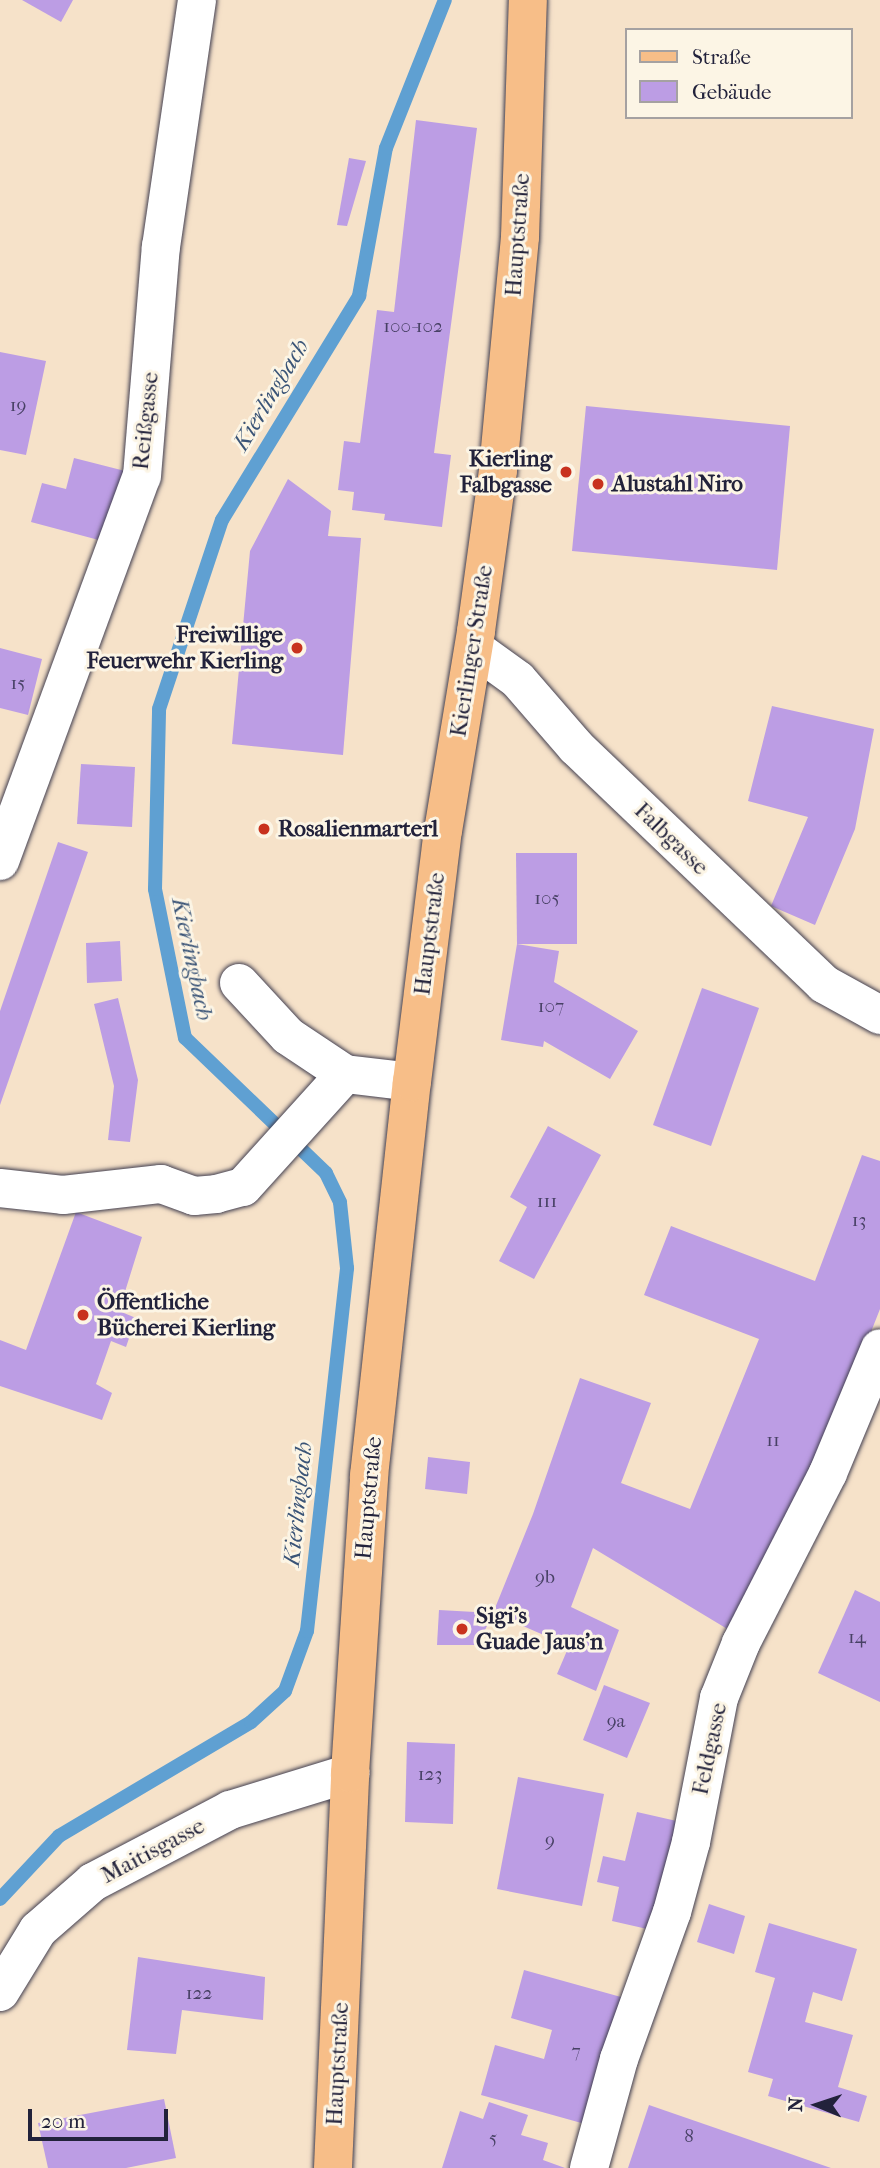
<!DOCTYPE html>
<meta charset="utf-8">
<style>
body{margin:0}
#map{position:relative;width:880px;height:2168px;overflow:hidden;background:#f6e2c9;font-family:"IM FELL French Canon",serif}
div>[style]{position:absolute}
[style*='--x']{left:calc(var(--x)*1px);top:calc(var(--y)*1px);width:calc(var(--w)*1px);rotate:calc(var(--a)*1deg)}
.stream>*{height:14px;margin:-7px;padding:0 7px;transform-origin:7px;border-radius:7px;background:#5fa0d2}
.building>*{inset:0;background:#bc9de4}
.roads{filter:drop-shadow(0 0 2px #423f50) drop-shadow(0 0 2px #423f50)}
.minor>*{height:38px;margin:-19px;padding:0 19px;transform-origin:19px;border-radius:19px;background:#fff}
.major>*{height:38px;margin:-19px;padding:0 19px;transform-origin:19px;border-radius:19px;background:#f7be88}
.dots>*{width:19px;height:19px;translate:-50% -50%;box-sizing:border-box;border:4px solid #fcf5e5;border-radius:50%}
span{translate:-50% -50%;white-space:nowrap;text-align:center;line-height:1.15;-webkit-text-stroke:6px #fcf5e5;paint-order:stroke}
.number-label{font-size:19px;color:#484165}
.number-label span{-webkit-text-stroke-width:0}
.street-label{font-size:23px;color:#22223b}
.poi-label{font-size:23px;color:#22223b;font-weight:700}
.right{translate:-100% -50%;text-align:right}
.left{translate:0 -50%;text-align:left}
.water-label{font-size:24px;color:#3a5477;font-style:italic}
.legend{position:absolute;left:625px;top:28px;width:228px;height:91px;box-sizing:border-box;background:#fcf5e5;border:2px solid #a5a1a1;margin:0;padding:9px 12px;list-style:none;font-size:21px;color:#22223b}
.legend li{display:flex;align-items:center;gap:14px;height:35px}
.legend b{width:35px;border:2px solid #a5a1a1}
.north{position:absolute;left:782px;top:2070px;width:70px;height:70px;-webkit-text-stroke:5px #fcf5e5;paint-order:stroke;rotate:272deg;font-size:19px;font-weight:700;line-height:28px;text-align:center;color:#22223b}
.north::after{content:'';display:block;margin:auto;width:24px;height:32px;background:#22223b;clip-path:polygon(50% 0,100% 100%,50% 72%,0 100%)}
.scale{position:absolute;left:28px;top:2109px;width:140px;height:32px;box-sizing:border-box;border:4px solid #22223b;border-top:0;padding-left:9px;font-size:21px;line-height:24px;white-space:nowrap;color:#22223b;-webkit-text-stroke:5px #fcf5e5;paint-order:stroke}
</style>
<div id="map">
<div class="stream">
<i style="--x:0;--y:1899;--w:86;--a:-46.9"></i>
<i style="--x:59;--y:1836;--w:223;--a:-30.7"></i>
<i style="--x:251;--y:1722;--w:46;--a:-42.4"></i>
<i style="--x:285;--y:1691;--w:64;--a:-69.9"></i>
<i style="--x:307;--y:1631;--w:365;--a:-83.7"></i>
<i style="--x:347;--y:1268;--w:66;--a:-96.1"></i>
<i style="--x:340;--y:1202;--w:32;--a:-116"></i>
<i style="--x:326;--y:1173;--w:195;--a:-136.2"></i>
<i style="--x:185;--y:1038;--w:152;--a:-101.4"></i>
<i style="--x:155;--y:889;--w:180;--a:-88.7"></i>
<i style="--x:159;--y:709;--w:199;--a:-71.6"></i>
<i style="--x:222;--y:520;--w:263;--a:-58.5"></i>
<i style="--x:359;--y:296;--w:150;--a:-79.7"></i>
<i style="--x:386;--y:148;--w:159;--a:-68.3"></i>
</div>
<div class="building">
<i style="clip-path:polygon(22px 0,73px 0,61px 22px)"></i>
<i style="clip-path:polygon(416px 120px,477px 128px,434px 453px,451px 455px,442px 527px,384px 520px,385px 514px,352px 510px,354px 492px,338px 490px,344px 441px,360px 443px,377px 310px,394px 312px)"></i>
<i style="clip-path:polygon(349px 158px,366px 161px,347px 226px,337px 225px)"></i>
<i style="clip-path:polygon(0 352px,46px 361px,26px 455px,0 450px)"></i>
<i style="clip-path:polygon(586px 406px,790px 426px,777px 570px,572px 551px)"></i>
<i style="clip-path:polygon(74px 458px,129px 472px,110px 543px,31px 522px,42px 483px,66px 489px)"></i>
<i style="clip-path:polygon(288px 479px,331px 511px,328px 536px,361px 538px,343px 755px,232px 744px,250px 551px)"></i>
<i style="clip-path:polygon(0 648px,42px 659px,28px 715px,0 708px)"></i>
<i style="clip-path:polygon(772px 706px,874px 729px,855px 829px,815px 925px,771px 906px,808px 817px,748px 801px)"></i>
<i style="clip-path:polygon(81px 764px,135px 767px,132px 827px,77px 824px)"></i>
<i style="clip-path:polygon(58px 842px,88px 852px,0 1105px,0 1011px)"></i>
<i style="clip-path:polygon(516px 853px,577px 853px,577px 944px,517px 944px)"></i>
<i style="clip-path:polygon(120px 941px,122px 981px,87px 983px,86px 943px)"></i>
<i style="clip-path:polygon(517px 944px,559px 951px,554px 982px,638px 1031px,610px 1079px,544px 1041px,543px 1047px,501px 1040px)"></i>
<i style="clip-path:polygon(702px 988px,759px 1008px,711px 1146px,653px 1125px)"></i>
<i style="clip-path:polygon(118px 998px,138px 1080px,130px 1142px,108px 1140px,114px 1086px,94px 1004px)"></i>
<i style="clip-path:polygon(548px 1126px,601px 1155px,534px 1279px,499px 1261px,527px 1207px,510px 1197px)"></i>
<i style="clip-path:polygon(862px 1155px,880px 1161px,880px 1309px,813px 1479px,729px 1630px,593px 1548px,571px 1607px,619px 1630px,596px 1691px,557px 1674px,569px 1646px,493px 1613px,533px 1514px,580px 1378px,651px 1403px,621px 1483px,690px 1509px,759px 1339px,644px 1295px,671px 1226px,815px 1281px)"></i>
<i style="clip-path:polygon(76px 1212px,142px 1237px,119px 1311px,136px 1318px,126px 1347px,111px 1341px,96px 1384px,112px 1393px,102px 1420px,0 1386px,0 1340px,26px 1350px)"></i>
<i style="clip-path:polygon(428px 1457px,470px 1462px,467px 1494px,425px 1489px)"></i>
<i style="clip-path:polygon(855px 1590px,880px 1602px,880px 1702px,818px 1673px)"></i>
<i style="clip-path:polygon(439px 1610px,493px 1613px,478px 1645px,437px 1645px)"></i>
<i style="clip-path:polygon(604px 1685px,650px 1703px,627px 1758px,583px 1740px)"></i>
<i style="clip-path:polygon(407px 1742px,455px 1744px,453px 1824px,405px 1822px)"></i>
<i style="clip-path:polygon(518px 1777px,604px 1794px,582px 1906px,497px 1889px)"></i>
<i style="clip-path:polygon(637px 1812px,681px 1822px,656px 1931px,612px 1921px,619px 1887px,597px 1882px,603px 1856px,625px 1861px)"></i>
<i style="clip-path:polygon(709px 1904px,745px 1916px,734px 1954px,697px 1942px)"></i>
<i style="clip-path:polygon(769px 1923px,857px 1949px,842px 2001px,813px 1992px,805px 2022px,853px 2035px,838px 2087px,867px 2096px,859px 2122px,768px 2096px,773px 2079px,748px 2072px,775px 1978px,755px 1972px)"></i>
<i style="clip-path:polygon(138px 1957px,265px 1977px,263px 2020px,182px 2010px,176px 2054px,127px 2050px)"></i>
<i style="clip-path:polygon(524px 1970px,621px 1997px,585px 2124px,481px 2095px,495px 2045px,544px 2059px,552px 2030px,511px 2018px)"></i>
<i style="clip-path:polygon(164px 2099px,176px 2158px,126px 2168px,48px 2168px,38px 2123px)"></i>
<i style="clip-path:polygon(489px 2102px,528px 2115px,521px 2135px,548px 2143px,543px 2160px,565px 2168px,442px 2168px,460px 2111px,483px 2119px)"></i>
<i style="clip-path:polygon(649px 2105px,831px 2168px,628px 2168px)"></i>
</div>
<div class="roads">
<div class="minor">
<i style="--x:474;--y:648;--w:54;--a:36"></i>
<i style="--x:518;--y:680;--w:89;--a:49.1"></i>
<i style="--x:576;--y:747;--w:343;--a:43.7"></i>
<i style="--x:824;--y:984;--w:64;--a:29"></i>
<i style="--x:0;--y:861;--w:410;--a:-69.8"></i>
<i style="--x:142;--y:476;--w:230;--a:-85.3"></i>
<i style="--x:161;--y:247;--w:250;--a:-81.7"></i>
<i style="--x:239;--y:983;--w:72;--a:47.2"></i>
<i style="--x:288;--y:1036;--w:69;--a:33.7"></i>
<i style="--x:0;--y:1188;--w:63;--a:6.3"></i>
<i style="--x:63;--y:1195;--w:99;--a:-6.4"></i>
<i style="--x:161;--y:1184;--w:35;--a:20"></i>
<i style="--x:194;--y:1196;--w:22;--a:-5"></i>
<i style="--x:216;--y:1194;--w:28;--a:-15"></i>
<i style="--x:243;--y:1187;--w:152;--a:-47.9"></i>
<i style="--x:345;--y:1074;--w:67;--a:6.8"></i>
<i style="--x:0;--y:1992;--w:73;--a:-58.5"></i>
<i style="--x:38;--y:1930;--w:73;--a:-41.1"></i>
<i style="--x:93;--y:1882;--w:155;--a:-27.7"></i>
<i style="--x:230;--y:1810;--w:126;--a:-17.1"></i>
<i style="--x:589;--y:2168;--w:113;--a:-74.6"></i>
<i style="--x:619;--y:2059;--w:156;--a:-70.2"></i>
<i style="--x:672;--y:1912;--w:73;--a:-74.8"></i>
<i style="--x:691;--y:1842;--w:147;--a:-79"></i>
<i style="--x:719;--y:1698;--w:59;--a:-68.2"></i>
<i style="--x:741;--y:1643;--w:191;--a:-62.9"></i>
<i style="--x:828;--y:1473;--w:135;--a:-67.4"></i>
</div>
<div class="major">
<i style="--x:333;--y:2168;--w:395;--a:-87.5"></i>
<i style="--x:350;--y:1773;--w:298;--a:-86.3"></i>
<i style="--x:369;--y:1476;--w:396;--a:-83.8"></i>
<i style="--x:412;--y:1082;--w:253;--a:-83"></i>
<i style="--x:443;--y:831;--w:203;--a:-80.6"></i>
<i style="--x:476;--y:631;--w:162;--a:-82.2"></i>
<i style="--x:498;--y:470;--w:234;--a:-84.6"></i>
<i style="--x:520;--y:237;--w:237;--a:-88.1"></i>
</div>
</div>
<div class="dots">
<i style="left:566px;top:472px;background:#c8321e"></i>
<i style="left:598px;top:484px;background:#c8321e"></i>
<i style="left:297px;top:648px;background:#c8321e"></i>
<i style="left:264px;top:829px;background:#c8321e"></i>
<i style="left:83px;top:1315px;background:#c8321e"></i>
<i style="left:462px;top:1629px;background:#c8321e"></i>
</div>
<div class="number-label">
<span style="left:413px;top:327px">100-102</span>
<span style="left:18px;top:406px">19</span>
<span style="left:18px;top:684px">15</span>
<span style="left:547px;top:899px">105</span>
<span style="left:551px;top:1007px">107</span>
<span style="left:547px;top:1202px">111</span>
<span style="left:859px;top:1221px">13</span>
<span style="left:773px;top:1441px">11</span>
<span style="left:545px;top:1578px">9b</span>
<span style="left:857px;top:1638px">14</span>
<span style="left:616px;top:1722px">9a</span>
<span style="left:430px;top:1775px">123</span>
<span style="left:550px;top:1841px">9</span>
<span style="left:199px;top:1994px">122</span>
<span style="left:576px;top:2052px">7</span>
<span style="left:689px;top:2137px">8</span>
<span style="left:493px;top:2139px">5</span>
</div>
<div class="street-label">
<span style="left:518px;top:235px;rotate:-86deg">Hauptstraße</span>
<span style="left:146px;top:421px;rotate:-84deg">Reißgasse</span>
<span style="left:472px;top:651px;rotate:-81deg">Kierlinger Straße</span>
<span style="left:671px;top:839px;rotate:44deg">Falbgasse</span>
<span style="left:430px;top:934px;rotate:-83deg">Hauptstraße</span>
<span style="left:369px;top:1498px;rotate:-85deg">Hauptstraße</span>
<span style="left:710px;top:1749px;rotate:-78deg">Feldgasse</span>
<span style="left:153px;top:1851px;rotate:-28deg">Maitisgasse</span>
<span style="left:338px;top:2064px;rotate:-87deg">Hauptstraße</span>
</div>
<div class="poi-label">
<span class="right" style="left:552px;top:472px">Kierling<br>Falbgasse</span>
<span class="left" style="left:612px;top:484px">Alustahl Niro</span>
<span class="right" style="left:283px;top:648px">Freiwillige<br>Feuerwehr Kierling</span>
<span class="left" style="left:278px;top:829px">Rosalienmarterl</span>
<span class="left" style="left:97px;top:1315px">Öffentliche<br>Bücherei Kierling</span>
<span class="left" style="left:476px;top:1629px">Sigi's<br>Guade Jaus'n</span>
</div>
<div class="water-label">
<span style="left:271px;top:395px;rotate:-59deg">Kierlingbach</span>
<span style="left:192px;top:959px;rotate:78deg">Kierlingbach</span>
<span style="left:298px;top:1504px;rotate:-84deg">Kierlingbach</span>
</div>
<ul class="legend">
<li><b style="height:9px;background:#f7be88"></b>Straße</li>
<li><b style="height:19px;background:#bc9de4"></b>Gebäude</li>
</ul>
<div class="north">N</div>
<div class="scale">20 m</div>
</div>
